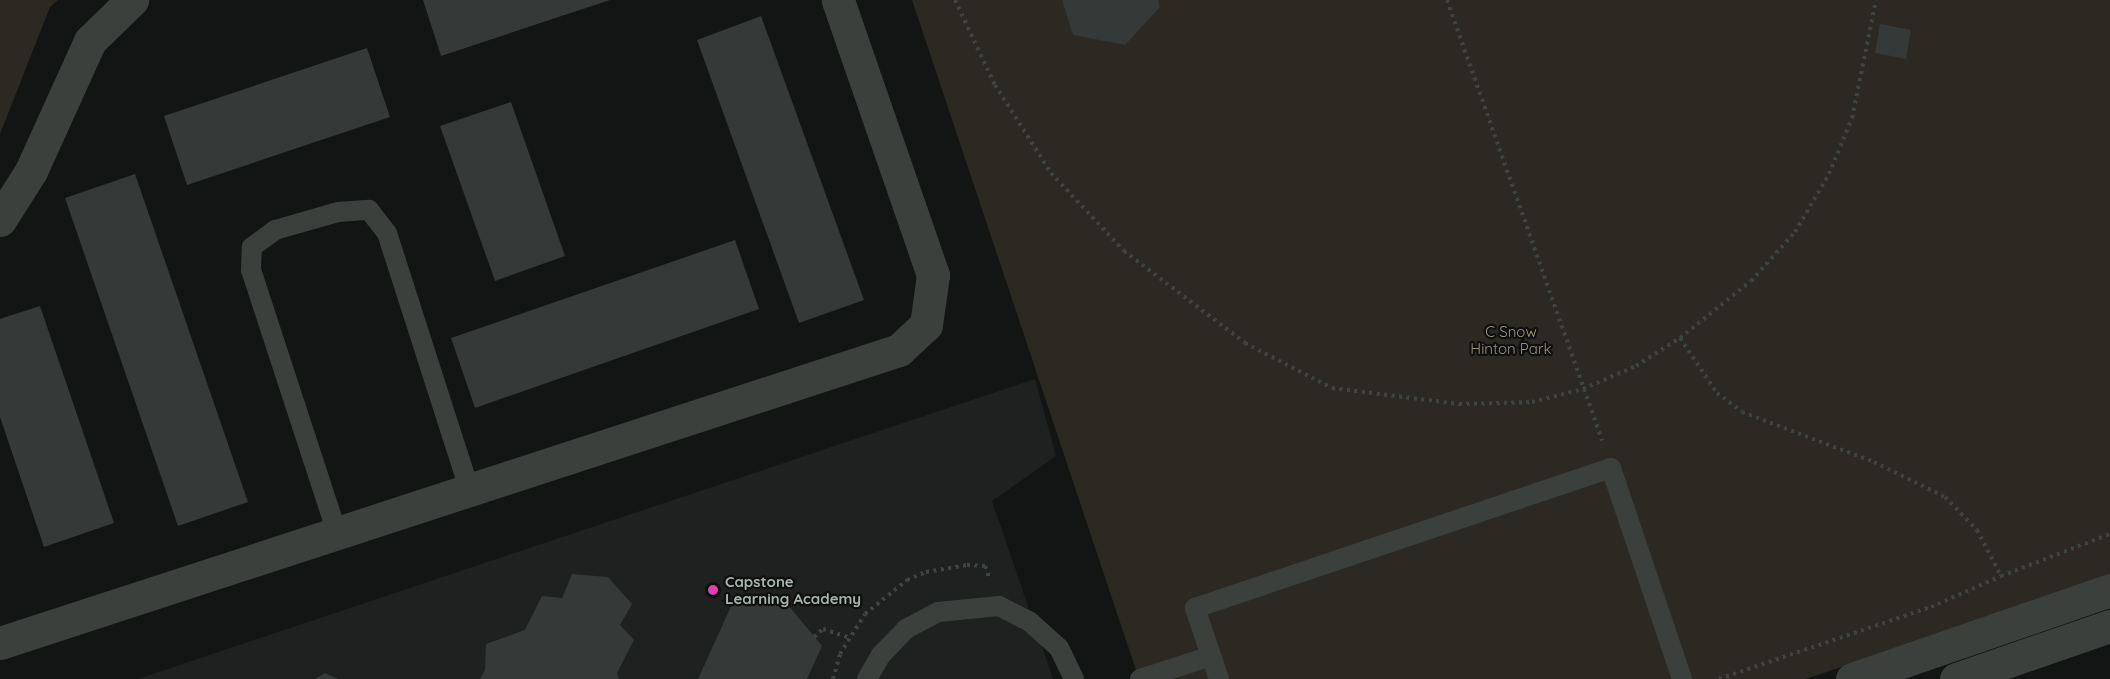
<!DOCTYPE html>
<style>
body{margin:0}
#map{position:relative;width:2110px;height:679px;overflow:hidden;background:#131414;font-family:Quicksand,sans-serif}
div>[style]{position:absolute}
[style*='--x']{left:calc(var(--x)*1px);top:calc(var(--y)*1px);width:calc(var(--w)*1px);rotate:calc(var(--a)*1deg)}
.built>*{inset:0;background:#1f2120}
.green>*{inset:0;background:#2c2923}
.building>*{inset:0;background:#353937}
.path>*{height:4px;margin-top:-2px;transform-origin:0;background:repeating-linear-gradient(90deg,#3e4540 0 3px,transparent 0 7.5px)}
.lane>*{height:20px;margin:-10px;padding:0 10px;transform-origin:10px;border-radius:10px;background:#3b403d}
.street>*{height:33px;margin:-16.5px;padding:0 16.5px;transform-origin:16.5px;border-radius:16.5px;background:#3b403d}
.dots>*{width:16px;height:16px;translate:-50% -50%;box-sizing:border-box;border:3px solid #0e0f0f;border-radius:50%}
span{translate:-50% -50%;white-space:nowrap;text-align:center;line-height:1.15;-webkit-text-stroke:4.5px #0e0f0f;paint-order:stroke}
.park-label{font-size:15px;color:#9d937e}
.poi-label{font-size:15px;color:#a6b4aa;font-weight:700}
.left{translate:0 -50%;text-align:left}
</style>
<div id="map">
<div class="built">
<i style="clip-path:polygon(1035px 379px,1056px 456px,992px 501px,1053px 679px,138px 679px)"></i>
</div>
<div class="green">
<i style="clip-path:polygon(0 0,58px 0,50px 7px,0 134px)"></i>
<i style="clip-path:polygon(912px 0,2110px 0,2110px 575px,1806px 679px,1139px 679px)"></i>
</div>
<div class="building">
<i style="clip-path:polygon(423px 0,610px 0,441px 56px)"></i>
<i style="clip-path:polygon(1062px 0,1158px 0,1160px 7px,1125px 45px,1073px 35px)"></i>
<i style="clip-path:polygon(761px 16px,864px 300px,799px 323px,697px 40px)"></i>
<i style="clip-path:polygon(1880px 24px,1911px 30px,1906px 59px,1875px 53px)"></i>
<i style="clip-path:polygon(367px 48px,390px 117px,187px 185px,164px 116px)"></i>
<i style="clip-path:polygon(511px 102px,565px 256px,495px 281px,440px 126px)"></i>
<i style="clip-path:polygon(135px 174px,248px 502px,178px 526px,65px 198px)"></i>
<i style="clip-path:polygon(735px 240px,759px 309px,475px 408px,451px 338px)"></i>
<i style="clip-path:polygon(40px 306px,114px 523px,44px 547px,0 417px,0 319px)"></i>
<i style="clip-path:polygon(572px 574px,608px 577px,632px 604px,620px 625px,634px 640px,617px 673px,619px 679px,480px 679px,485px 670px,486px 644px,525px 630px,542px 596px,562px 598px)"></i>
<i style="clip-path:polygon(733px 602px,788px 605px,822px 646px,807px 679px,698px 679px)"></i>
<i style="clip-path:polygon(325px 673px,338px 679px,315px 679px)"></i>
</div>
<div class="path">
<i style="--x:955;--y:0;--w:94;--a:64.8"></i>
<i style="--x:995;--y:85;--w:104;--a:57.5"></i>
<i style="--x:1051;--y:173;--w:107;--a:46.9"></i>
<i style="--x:1124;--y:251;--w:152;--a:37.2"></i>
<i style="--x:1245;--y:343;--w:98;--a:27.3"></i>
<i style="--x:1332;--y:388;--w:128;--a:7.2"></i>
<i style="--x:1459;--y:404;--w:73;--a:-1.6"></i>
<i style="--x:1532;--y:402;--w:53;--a:-14.3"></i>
<i style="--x:1583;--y:389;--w:58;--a:-23.5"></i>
<i style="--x:1636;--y:366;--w:52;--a:-32.5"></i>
<i style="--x:1680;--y:338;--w:91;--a:-38.8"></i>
<i style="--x:1751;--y:281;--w:66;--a:-48.1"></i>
<i style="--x:1795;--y:232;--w:67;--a:-59.6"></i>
<i style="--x:1829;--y:174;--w:61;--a:-67.7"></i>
<i style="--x:1852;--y:118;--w:120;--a:-78.5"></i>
<i style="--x:1447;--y:0;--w:467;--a:70.6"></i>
<i style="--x:1680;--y:338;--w:66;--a:56.1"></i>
<i style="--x:1717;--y:393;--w:31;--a:37"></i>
<i style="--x:1742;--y:412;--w:141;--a:20.7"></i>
<i style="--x:1874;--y:462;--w:79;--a:26.2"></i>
<i style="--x:1945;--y:497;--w:46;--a:45.9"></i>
<i style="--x:1977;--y:530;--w:52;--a:62.4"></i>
<i style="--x:2001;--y:576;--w:117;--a:-21.1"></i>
<i style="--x:814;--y:637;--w:12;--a:-42"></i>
<i style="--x:823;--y:629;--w:28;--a:18"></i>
<i style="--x:833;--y:679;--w:26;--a:-74"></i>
<i style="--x:840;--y:654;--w:47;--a:-58"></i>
<i style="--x:865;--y:614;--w:54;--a:-39"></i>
<i style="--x:907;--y:580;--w:21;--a:-23"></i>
<i style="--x:926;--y:572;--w:42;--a:-9.7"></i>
<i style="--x:967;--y:565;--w:18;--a:3"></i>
<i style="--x:985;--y:566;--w:15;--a:70"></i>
<i style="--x:1719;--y:679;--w:224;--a:-18.8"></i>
<i style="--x:1931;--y:607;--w:77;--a:-23.9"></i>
</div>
<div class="lane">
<i style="--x:337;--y:533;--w:277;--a:-108.1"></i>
<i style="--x:251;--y:270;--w:23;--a:-88"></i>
<i style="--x:252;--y:247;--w:29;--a:-36"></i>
<i style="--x:275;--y:230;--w:66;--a:-15.9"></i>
<i style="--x:338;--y:212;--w:31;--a:-4"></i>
<i style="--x:369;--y:210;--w:29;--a:52"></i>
<i style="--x:387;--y:233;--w:269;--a:72.2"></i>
<i style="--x:867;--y:679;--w:28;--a:-60"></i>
<i style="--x:881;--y:655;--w:36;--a:-46"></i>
<i style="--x:906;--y:629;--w:36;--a:-28"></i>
<i style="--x:938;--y:612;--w:61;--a:-5.6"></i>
<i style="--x:999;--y:606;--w:34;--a:27"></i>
<i style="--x:1029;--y:621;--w:40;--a:42"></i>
<i style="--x:1059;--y:648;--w:34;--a:64"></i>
<i style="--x:1140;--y:679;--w:75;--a:-17.9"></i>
<i style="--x:1219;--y:679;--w:75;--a:-108.7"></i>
<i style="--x:1195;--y:608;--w:439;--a:-18.6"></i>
<i style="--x:1611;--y:468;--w:223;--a:71.4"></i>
</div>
<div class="street">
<i style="--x:0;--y:220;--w:58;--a:-57.7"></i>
<i style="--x:31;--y:171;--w:143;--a:-65.6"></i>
<i style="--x:90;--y:41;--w:59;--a:-44.3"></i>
<i style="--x:0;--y:643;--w:946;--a:-18.05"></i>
<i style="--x:899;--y:350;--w:37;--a:-43"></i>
<i style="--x:926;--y:325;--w:50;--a:-82"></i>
<i style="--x:933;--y:275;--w:291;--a:-109.1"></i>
<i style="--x:1852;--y:679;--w:273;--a:-19"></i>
<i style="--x:1956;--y:679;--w:163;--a:-19"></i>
</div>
<div class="dots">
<i style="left:713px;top:590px;background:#e23db2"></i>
</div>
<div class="park-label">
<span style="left:1511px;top:340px">C Snow<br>Hinton Park</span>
</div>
<div class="poi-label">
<span class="left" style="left:725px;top:590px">Capstone<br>Learning Academy</span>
</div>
</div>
